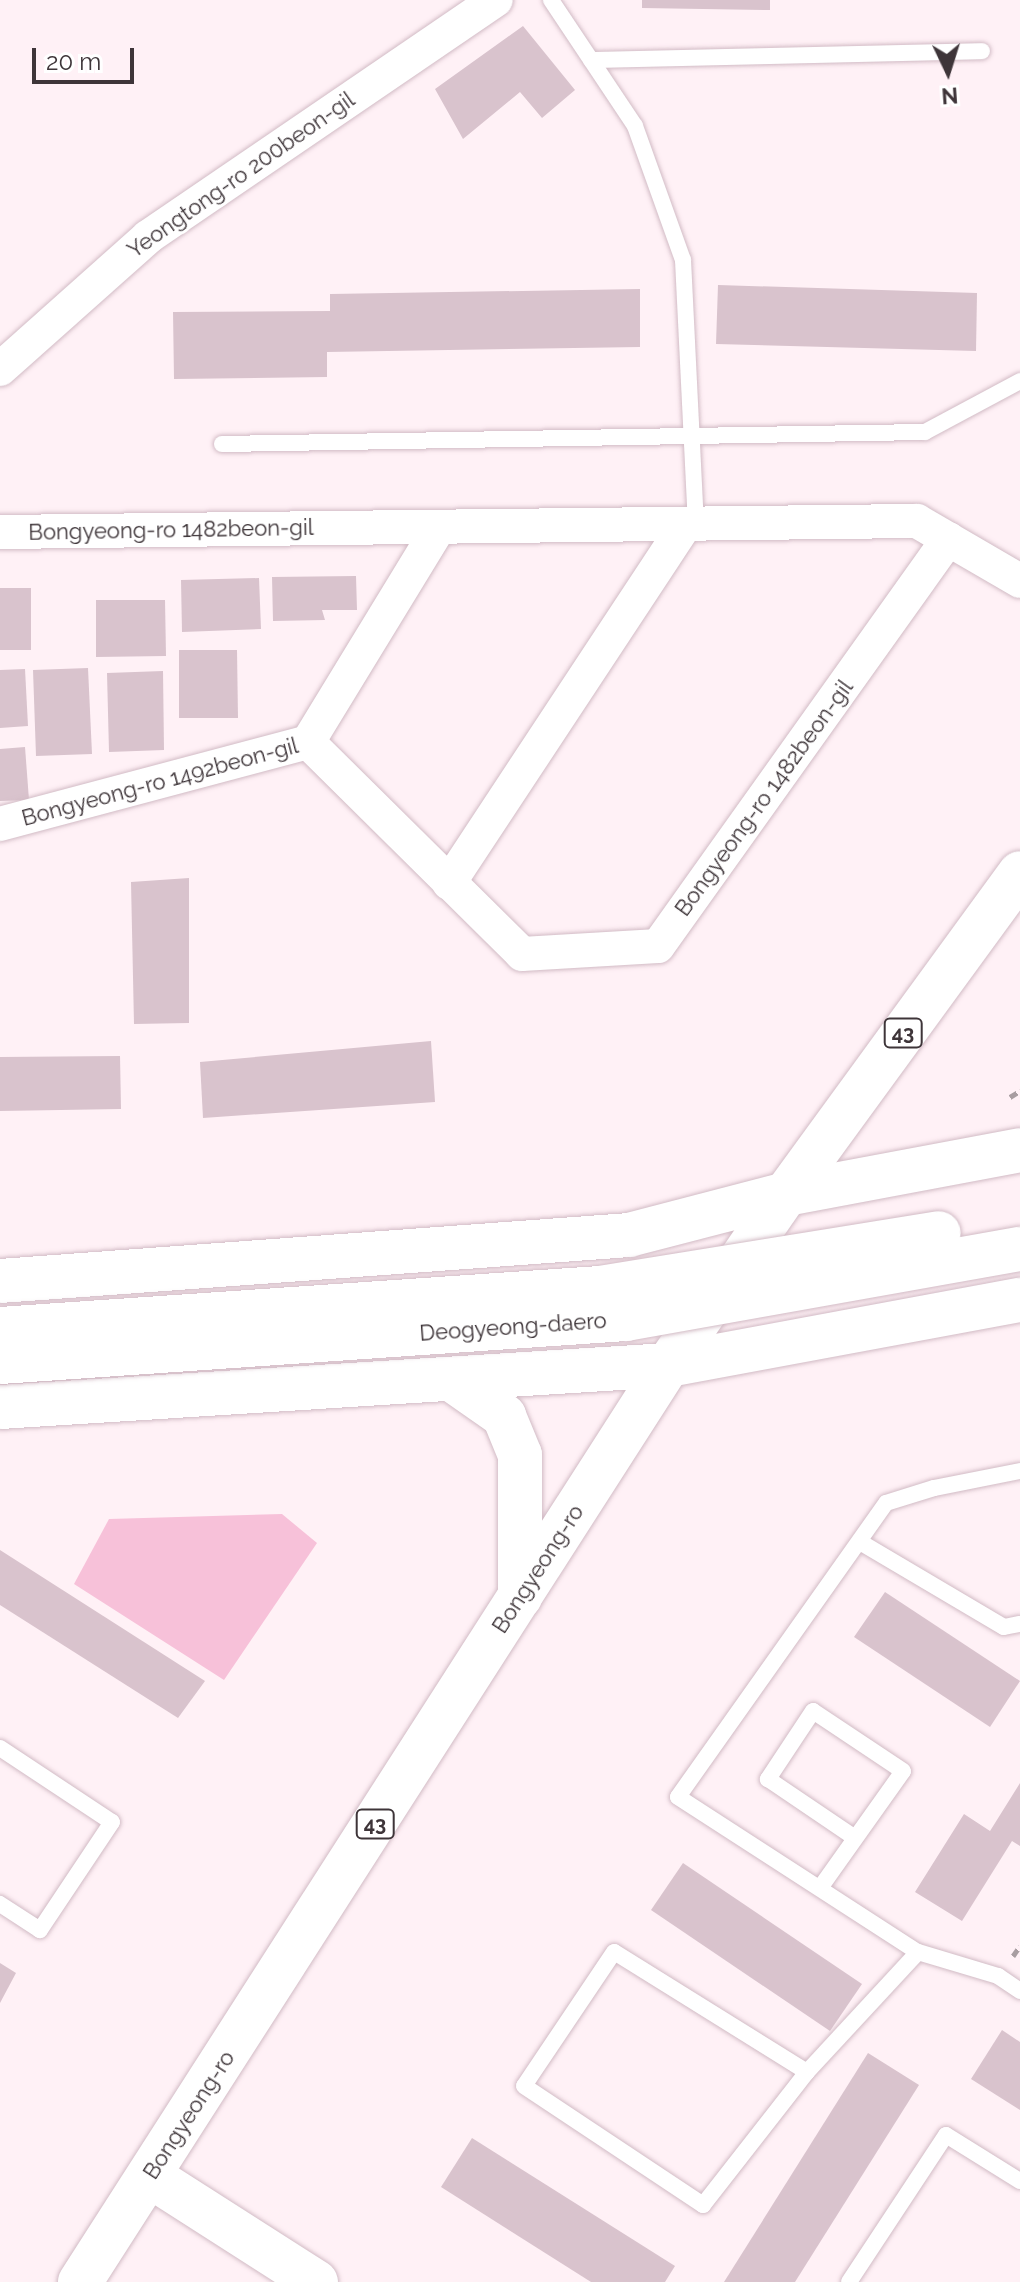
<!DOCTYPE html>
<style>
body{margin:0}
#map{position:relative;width:1020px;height:2282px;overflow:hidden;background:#fff1f6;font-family:Raleway,sans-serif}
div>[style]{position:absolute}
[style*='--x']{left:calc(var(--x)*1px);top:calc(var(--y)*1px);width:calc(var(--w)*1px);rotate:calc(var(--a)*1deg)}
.green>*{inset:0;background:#f7c1d9}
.building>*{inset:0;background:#d9c3cd}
.path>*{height:5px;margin-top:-2.5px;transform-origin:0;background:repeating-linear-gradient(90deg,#a89da1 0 8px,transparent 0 12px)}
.roads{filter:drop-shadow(0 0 2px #d2bbc5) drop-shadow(0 0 2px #d2bbc5)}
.lane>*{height:16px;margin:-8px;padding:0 8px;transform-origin:8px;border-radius:8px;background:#fff}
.street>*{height:34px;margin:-17px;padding:0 17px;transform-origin:17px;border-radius:17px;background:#fff}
.secondary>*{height:44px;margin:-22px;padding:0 22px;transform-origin:22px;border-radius:22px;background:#fff}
.primary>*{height:44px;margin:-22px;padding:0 22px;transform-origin:22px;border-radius:22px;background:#fff}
.bridges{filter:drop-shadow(0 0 2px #d2bbc5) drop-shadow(0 0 2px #d2bbc5)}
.secondary-bridge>*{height:44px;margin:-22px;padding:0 22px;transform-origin:22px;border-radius:22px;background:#fff}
span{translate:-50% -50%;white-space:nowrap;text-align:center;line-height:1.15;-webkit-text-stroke:6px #fff;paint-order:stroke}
.shield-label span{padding:2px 6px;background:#fff;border:2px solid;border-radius:6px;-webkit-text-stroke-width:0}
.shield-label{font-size:20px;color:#3e3539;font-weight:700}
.street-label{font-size:22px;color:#3e3539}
.north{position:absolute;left:908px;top:32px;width:80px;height:80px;-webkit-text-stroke:6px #fff;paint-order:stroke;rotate:176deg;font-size:22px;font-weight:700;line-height:32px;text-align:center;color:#3e3539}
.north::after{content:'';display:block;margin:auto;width:28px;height:36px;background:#3e3539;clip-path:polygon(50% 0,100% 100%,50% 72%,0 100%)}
.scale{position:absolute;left:32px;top:48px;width:102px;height:36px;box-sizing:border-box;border:4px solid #3e3539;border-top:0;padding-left:10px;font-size:24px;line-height:28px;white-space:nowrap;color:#3e3539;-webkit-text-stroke:6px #fff;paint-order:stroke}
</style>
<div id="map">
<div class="green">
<i style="clip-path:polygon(282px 1514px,317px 1543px,224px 1680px,74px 1584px,109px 1519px)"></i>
</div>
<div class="building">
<i style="clip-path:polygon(642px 0,770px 0,770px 10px,642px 8px)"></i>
<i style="clip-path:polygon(523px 26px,575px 90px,542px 118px,520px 92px,463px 139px,435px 89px)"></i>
<i style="clip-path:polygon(718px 285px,977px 293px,976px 351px,716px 344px)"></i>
<i style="clip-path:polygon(640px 289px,640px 347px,327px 352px,327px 377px,174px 379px,173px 312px,330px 311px,330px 294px)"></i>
<i style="clip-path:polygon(356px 576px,357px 610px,322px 610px,325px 620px,273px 621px,272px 577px)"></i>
<i style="clip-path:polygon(259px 578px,261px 629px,182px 632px,181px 580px)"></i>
<i style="clip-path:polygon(0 588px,31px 588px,31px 650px,0 650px)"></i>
<i style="clip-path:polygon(96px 600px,165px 600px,166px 656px,96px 657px)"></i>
<i style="clip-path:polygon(179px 650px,237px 650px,238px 718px,179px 718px)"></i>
<i style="clip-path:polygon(88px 668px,92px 754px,36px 756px,33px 670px)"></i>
<i style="clip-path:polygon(25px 669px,28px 726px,0 728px,0 670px)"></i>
<i style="clip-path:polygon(163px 671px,164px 750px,109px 752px,107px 673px)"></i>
<i style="clip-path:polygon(25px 747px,29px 800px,0 801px,0 749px)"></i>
<i style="clip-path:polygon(189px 878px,189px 1023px,134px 1024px,131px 882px)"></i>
<i style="clip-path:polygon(431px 1041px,435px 1102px,203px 1118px,200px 1062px)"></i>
<i style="clip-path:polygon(120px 1056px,121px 1109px,0 1111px,0 1057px)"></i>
<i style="clip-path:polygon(0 1550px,205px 1681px,178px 1718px,0 1605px)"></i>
<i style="clip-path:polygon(885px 1592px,1020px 1681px,990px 1727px,854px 1637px)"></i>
<i style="clip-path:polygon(1020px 1783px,1020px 1846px,1012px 1841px,962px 1921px,915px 1892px,964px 1814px,990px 1831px)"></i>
<i style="clip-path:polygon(683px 1863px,862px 1984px,830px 2031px,651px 1910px)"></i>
<i style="clip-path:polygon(0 1963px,16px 1973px,0 2003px)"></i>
<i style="clip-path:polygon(1002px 2030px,1020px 2042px,1020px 2110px,971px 2079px)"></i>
<i style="clip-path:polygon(868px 2053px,919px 2085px,795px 2282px,724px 2282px)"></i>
<i style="clip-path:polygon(472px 2138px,675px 2266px,665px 2282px,591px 2282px,441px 2187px)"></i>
</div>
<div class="path">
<i style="--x:1010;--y:1097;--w:12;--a:-31"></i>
<i style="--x:1013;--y:1956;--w:12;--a:-55"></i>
</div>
<div class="roads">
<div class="lane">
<i style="--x:551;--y:0;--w:151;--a:56.3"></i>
<i style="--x:635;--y:126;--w:142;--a:70.3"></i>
<i style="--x:683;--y:260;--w:263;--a:87.2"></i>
<i style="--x:591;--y:60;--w:391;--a:-1.3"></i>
<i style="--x:222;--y:444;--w:703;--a:-0.98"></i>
<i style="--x:925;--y:432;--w:108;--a:-28.2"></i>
<i style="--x:1020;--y:1471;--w:88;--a:168.8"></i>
<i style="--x:934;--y:1488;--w:50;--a:162.6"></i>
<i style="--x:886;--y:1503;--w:360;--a:125.3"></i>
<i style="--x:678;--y:1797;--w:286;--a:32.9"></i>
<i style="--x:918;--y:1952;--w:84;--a:16.7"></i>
<i style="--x:998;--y:1976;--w:27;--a:34"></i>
<i style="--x:860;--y:1542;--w:167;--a:30.6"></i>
<i style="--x:1004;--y:1627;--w:16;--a:-11"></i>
<i style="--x:0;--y:1748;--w:134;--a:33.5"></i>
<i style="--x:112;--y:1822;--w:130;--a:123.7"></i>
<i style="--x:40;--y:1930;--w:48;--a:-147"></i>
<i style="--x:820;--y:1888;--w:143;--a:-54.6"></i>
<i style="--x:903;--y:1771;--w:108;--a:-146.3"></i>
<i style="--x:813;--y:1711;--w:82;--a:123.5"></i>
<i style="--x:768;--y:1779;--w:105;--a:34.1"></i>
<i style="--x:807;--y:2072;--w:227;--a:-148.1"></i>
<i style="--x:614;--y:1952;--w:161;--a:123.9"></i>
<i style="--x:524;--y:2086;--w:215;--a:33.6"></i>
<i style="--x:703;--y:2205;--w:169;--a:-52"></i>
<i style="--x:807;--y:2072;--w:163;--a:-47.2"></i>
<i style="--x:849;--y:2282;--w:176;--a:-56.6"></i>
<i style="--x:946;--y:2135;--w:87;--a:31.9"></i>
</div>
<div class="street">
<i style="--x:0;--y:369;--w:198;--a:-41.7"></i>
<i style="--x:148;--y:237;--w:421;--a:-34.3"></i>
<i style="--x:0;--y:532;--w:917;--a:-0.69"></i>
<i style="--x:917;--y:521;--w:119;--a:30.2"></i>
<i style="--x:308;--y:742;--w:301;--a:44.7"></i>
<i style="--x:522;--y:954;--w:136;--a:-3.4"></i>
<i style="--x:658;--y:946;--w:500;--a:-54.5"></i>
<i style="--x:308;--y:742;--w:252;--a:-58.6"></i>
<i style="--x:0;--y:824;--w:319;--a:-14.9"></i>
<i style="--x:449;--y:883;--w:430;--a:-56.6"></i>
</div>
<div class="secondary">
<i style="--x:0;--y:1281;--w:631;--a:-4.18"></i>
<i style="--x:629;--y:1235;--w:162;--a:-14.6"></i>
<i style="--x:786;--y:1194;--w:238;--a:-10.6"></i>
<i style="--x:451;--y:1379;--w:65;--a:34.9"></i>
<i style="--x:504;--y:1416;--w:42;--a:67.7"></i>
<i style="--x:520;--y:1455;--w:142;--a:90"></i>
<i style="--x:0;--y:1407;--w:669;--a:-3.6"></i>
<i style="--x:668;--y:1365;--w:358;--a:-10.5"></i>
<i style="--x:150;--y:2176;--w:197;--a:32.6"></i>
</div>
<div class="primary">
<i style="--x:80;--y:2282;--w:1089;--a:-57.33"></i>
<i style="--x:668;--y:1365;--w:208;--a:-55.4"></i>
<i style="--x:786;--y:1194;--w:397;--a:-53.9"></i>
</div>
</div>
<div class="bridges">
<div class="secondary-bridge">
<i style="--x:0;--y:1329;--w:601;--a:-3.91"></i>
<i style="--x:600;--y:1288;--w:343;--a:-9.2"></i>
<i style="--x:0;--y:1362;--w:627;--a:-3.93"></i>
<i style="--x:626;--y:1319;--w:400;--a:-10.1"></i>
</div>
</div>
<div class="shield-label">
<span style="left:903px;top:1033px">43</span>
<span style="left:375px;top:1824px">43</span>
</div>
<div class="street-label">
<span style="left:241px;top:175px;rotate:-35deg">Yeongtong-ro 200beon-gil</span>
<span style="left:171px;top:530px;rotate:-1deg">Bongyeong-ro 1482beon-gil</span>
<span style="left:160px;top:782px;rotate:-15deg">Bongyeong-ro 1492beon-gil</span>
<span style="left:764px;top:798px;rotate:-54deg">Bongyeong-ro 1482beon-gil</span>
<span style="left:513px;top:1327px;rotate:-4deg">Deogyeong-daero</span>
<span style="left:538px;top:1569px;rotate:-57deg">Bongyeong-ro</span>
<span style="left:189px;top:2115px;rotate:-57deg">Bongyeong-ro</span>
</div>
<div class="north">N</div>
<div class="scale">20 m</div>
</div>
